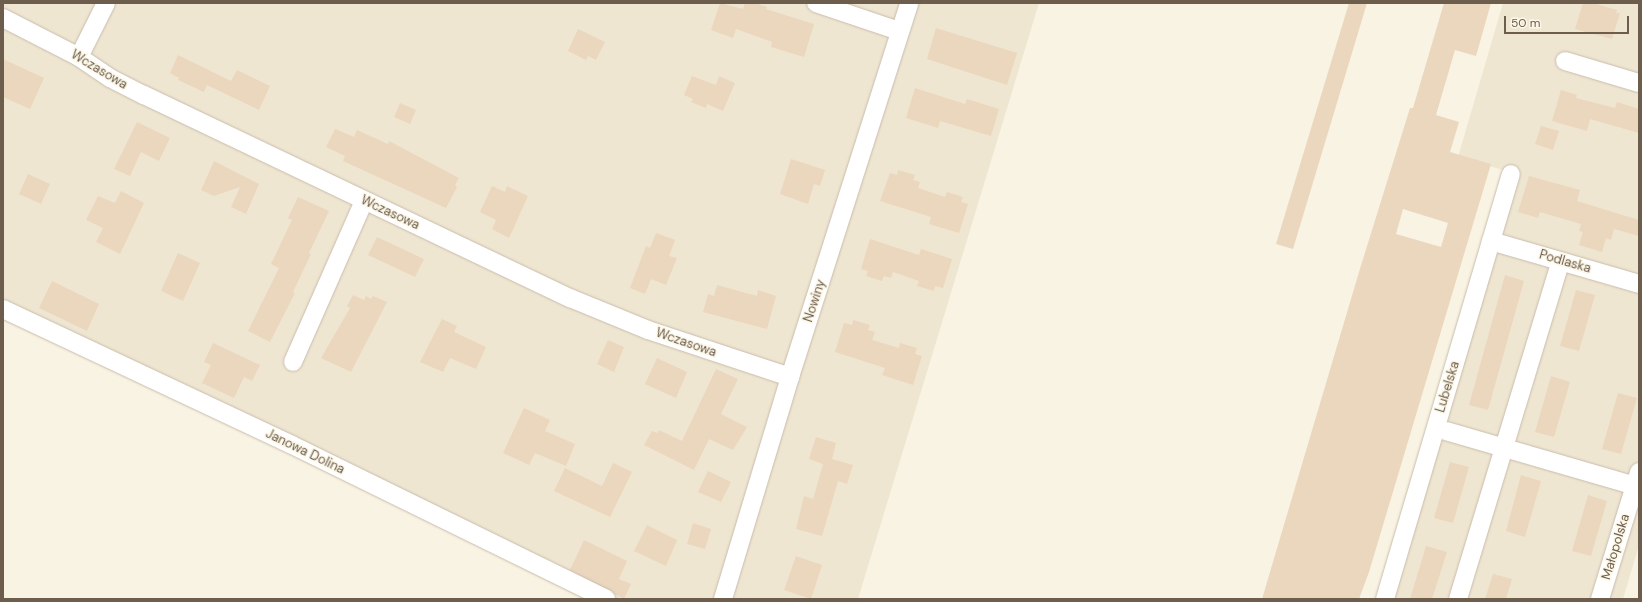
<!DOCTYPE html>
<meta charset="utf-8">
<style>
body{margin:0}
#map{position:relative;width:1642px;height:602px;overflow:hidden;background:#f9f3e3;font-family:"DM Sans",sans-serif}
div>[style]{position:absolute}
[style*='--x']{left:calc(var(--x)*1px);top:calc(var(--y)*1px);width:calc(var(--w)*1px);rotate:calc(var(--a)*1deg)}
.residential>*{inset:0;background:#efe6d2}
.building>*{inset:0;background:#ebd6be}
.roads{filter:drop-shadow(0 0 1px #c8bcab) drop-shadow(0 0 1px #c8bcab)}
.minor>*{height:18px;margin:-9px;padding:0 9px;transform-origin:9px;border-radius:9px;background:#fff}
span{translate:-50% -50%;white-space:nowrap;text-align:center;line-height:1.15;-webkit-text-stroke:3px #fcf7e8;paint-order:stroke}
.street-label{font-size:13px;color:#6d5d4c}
.frame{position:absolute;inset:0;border:4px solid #6d5d4c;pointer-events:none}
.scale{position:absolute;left:1504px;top:16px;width:125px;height:18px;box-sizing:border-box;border:2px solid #6d5d4c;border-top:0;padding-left:5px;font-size:12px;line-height:14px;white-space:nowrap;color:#6d5d4c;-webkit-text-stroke:3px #fcf7e8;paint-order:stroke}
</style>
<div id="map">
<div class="residential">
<i style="clip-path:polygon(3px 3px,1039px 3px,858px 599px,618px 599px,271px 430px,3px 304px)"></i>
<i style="clip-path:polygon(1503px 3px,1639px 3px,1639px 545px,1623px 599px,1393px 599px,1510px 172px,1458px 157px)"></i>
</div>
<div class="building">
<i style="clip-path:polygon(720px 3px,743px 9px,745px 3px,755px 3px,767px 7px,766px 9px,814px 24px,804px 57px,771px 47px,772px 42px,736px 29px,733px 38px,711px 30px)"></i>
<i style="clip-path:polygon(1349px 3px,1367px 3px,1293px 249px,1276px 244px)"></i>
<i style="clip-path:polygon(evenodd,1444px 3px,1491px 3px,1476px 56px,1455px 50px,1436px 115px,1459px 122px,1450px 152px,1491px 164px,1369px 572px,1359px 599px,1262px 599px,1359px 272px,1410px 108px,1413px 108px,1444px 3px,1403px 209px,1448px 223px,1441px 247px,1396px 234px,1403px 209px)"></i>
<i style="clip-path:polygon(1583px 3px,1593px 3px,1617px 10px,1616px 13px,1620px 13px,1612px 39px,1575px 29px)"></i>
<i style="clip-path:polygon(936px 28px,1017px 53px,1007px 85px,927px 59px)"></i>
<i style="clip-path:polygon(578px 29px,605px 42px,596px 60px,588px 56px,586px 60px,568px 51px)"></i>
<i style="clip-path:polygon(178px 55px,231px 81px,237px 70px,270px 86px,259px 110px,207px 85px,204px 92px,178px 80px,179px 78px,170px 73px)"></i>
<i style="clip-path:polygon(3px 59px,44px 78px,30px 109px,3px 97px)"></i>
<i style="clip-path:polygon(692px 76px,716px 85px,719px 76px,735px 83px,723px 111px,707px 104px,706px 108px,691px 102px,693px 99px,684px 95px)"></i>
<i style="clip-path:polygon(915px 88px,965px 104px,967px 99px,999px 109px,991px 136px,940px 121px,938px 128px,906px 118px)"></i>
<i style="clip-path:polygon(1561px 90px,1577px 95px,1576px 98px,1615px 108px,1617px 102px,1639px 109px,1639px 133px,1590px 119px,1587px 131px,1552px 121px)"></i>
<i style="clip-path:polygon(400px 103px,416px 110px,410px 124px,394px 117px)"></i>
<i style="clip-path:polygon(137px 122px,170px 138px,159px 161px,141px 152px,130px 176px,114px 169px)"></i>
<i style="clip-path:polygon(1541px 126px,1559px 131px,1553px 150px,1535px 144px)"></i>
<i style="clip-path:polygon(335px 129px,354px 137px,357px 130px,388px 144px,389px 141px,459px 178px,455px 185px,457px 187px,446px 208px,343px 161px,345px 156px,326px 147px)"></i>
<i style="clip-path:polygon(791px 159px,825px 170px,820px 186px,814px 184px,808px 204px,780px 194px)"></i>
<i style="clip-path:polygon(214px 161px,259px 184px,246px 214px,231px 207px,240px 187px,214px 196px,201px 190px)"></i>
<i style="clip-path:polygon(898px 170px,915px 175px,913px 180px,920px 182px,918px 188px,945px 197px,947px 192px,963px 197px,961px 202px,968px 204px,959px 233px,929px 224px,931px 217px,880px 201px,890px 173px,897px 175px)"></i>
<i style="clip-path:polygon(28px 174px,50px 184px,41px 204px,19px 194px)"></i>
<i style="clip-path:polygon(1529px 176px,1580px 190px,1577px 201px,1639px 220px,1639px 236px,1614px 229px,1611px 240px,1606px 238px,1602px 252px,1579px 245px,1583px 232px,1579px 231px,1581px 224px,1540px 212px,1538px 218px,1518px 212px)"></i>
<i style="clip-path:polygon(492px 186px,505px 192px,507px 186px,528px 196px,509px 238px,492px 229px,496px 220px,480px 212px)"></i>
<i style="clip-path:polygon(121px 191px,144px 203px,120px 254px,96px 242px,103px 228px,86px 220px,98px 196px,115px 203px)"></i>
<i style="clip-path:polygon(298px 197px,329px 211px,309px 253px,311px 254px,293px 292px,295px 293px,270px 342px,248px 331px,279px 268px,271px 264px,292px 220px,288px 218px)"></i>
<i style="clip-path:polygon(656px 233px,675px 240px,669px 256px,677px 258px,666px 285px,651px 279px,645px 294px,630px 288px,646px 246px,650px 248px)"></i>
<i style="clip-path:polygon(377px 237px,424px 259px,415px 277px,368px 255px)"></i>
<i style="clip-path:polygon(870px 239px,919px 255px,921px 249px,952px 259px,943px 288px,935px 286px,934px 291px,917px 286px,919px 281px,893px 272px,891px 278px,884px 276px,882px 281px,866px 276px,868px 271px,861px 269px)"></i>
<i style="clip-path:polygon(178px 253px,200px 263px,183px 301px,161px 291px)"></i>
<i style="clip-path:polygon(1505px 275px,1524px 281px,1488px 410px,1469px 405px)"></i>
<i style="clip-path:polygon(52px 281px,99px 304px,87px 331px,39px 308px)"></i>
<i style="clip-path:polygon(717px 285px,757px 296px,758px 290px,776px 296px,767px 329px,703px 312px,708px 294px,714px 296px)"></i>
<i style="clip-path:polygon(1576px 290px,1595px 295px,1579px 351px,1560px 346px)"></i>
<i style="clip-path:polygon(353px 295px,364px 300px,366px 296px,371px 299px,373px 296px,387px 302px,351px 372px,321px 358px,350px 308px,347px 306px)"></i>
<i style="clip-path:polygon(442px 319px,457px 326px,454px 332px,486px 347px,476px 369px,450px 358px,443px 372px,420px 362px)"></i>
<i style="clip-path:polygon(853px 320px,870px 325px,868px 330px,875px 332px,872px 340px,899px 348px,900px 343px,917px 348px,915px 354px,922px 356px,913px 385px,882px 375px,885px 368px,835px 352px,844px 323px,852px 325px)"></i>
<i style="clip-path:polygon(608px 340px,624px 347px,614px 372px,597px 364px)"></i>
<i style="clip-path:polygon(213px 343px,260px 365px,252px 381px,244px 377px,234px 398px,202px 383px,211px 365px,204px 362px)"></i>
<i style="clip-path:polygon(657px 358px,687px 372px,676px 398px,645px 384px)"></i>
<i style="clip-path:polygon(716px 369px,738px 379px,721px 414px,747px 427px,733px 450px,709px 439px,694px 470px,644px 445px,652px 431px,658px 433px,659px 430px,682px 441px)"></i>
<i style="clip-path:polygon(1551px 376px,1570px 382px,1554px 437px,1535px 432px)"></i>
<i style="clip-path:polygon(1618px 393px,1637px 398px,1621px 454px,1602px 449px)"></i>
<i style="clip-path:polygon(524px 408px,550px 420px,545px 431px,575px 444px,566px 466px,535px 453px,529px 465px,503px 453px)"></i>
<i style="clip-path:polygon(816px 437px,836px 443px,832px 459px,853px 465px,847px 484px,838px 481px,822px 536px,796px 529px,804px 496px,813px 499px,823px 464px,809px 459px)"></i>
<i style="clip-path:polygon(1450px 462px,1469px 467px,1453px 523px,1434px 518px)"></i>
<i style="clip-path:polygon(613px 463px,632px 472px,610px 517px,554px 491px,565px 468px,602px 486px)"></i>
<i style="clip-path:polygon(708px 471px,731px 482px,721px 502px,698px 492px)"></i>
<i style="clip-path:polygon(1521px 475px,1541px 481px,1525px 537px,1506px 531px)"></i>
<i style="clip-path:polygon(1588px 495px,1607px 501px,1591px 556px,1572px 551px)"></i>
<i style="clip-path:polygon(693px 523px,711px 529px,705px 549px,687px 544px)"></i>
<i style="clip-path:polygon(647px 525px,677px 540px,666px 566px,634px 551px)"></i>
<i style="clip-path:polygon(584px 540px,627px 561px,619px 579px,631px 584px,624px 599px,570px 570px)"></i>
<i style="clip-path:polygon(1426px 546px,1447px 552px,1432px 599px,1410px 599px)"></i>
<i style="clip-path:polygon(796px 556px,822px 565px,811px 599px,784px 590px)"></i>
<i style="clip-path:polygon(1493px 574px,1512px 579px,1506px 599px,1485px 599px)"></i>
</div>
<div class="roads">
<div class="minor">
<i style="--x:816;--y:3;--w:88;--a:18.6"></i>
<i style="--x:3;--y:18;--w:85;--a:27.2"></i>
<i style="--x:79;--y:57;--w:37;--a:34"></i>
<i style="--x:110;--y:78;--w:38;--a:27"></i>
<i style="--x:144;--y:95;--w:472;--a:25.5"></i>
<i style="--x:570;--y:298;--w:84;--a:22.3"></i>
<i style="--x:648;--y:330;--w:150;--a:18.3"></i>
<i style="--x:79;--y:57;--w:60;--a:-63.4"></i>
<i style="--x:1565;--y:61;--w:77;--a:16.6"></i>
<i style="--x:1491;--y:241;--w:154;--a:16.2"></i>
<i style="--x:3;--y:309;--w:319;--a:25.2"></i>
<i style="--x:292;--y:445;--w:350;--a:26.1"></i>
<i style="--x:293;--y:362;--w:176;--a:-66.2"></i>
<i style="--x:1446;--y:431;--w:197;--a:16.2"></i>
<i style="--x:723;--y:599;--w:232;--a:-73.2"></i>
<i style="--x:790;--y:377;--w:392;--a:-72.3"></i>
<i style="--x:1385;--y:599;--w:443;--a:-73.5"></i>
<i style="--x:1458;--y:599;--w:353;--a:-73.1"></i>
<i style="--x:1600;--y:599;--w:133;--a:-72.9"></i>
</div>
</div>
<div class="street-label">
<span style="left:99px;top:70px;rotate:31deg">Wczasowa</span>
<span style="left:390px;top:213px;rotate:25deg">Wczasowa</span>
<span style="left:1565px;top:262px;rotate:16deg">Podlaska</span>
<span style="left:815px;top:301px;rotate:-72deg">Nowiny</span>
<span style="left:686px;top:343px;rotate:19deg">Wczasowa</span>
<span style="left:1448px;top:387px;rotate:-73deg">Lubelska</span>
<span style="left:305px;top:452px;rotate:26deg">Janowa Dolina</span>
<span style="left:1616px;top:547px;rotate:-73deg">Małopolska</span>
</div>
<div class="frame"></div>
<div class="scale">50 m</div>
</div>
